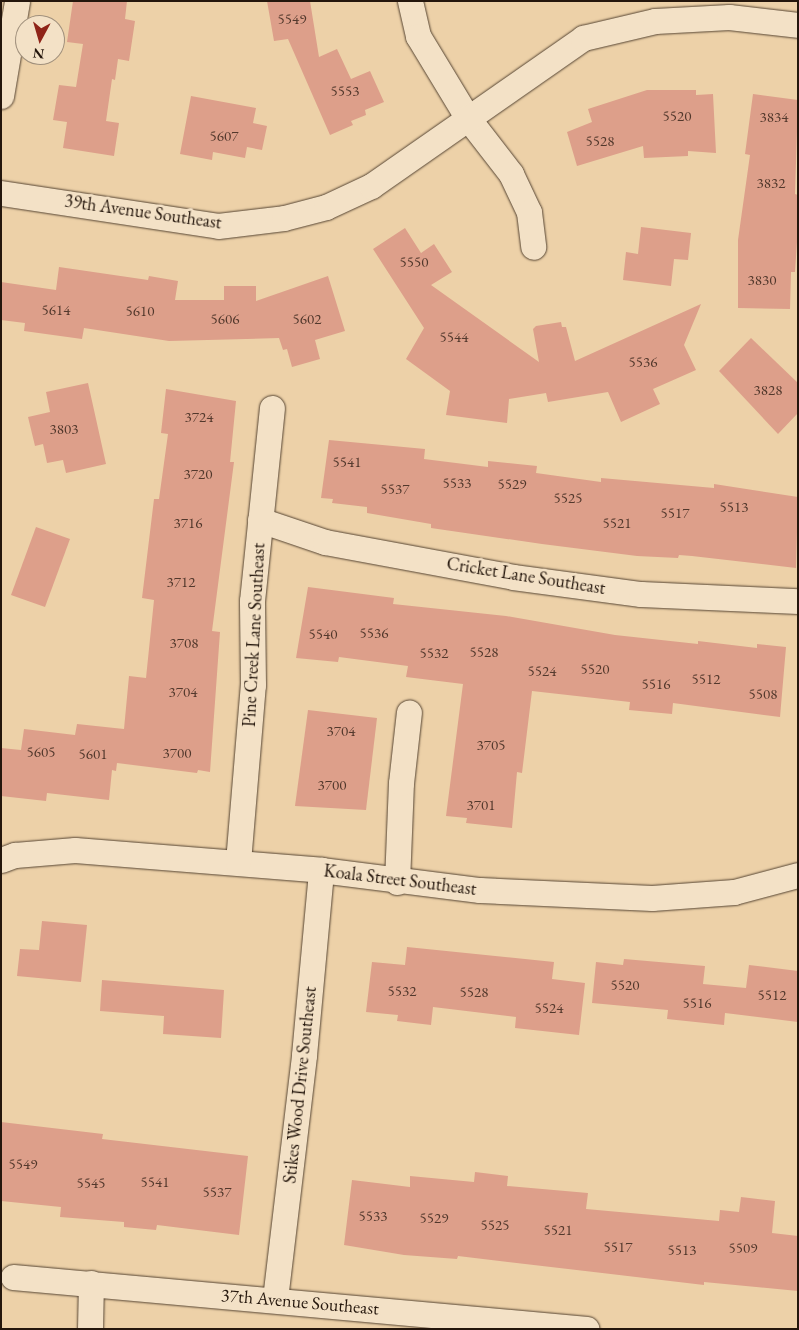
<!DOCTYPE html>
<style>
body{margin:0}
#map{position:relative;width:799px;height:1330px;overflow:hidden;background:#edd1a8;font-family:"EB Garamond",serif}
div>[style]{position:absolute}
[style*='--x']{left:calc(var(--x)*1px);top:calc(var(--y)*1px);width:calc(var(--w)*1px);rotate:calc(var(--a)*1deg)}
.building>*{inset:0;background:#dd9f8a}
.roads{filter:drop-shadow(0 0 1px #564533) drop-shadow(0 0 1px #564533)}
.minor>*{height:25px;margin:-12.5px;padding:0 12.5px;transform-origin:12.5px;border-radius:12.5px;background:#f3e1c6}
span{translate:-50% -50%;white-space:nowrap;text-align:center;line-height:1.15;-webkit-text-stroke:5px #f3e1c6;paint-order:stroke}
.number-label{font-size:15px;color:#52382c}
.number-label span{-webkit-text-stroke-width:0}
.street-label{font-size:18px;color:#24160c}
.frame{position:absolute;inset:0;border:2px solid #24160c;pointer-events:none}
.north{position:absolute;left:15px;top:15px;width:50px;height:50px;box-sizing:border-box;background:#f3e1c6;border:1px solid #a0907c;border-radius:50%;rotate:186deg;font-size:14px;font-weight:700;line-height:20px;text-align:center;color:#24160c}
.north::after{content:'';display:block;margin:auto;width:18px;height:22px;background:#8f2418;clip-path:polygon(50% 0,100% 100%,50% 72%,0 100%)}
</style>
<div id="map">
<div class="building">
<i style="clip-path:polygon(73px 1px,127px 1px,125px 19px,135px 21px,129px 61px,118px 59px,115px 80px,112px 79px,106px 121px,119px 123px,114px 156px,63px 148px,67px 122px,53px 120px,59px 85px,76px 87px,83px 44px,67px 42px)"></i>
<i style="clip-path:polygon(267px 1px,310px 1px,319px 57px,337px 49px,351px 79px,370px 71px,384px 102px,365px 110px,366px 115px,351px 121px,353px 125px,330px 135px,288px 39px,274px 41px)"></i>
<i style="clip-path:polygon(647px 90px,696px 90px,696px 95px,713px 94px,716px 153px,688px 151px,688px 156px,644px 158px,643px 146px,577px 166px,567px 132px,592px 122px,588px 109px)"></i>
<i style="clip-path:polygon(753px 94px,798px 100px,795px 194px,798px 195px,798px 227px,795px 272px,791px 272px,790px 309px,738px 308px,738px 240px,750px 155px,745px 154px)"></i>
<i style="clip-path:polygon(191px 96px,256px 108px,253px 123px,267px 126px,262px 150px,247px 147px,245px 158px,213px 152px,212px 160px,180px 154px)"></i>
<i style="clip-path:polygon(641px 227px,691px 233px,688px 260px,674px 259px,671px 286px,623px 280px,626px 252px,638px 254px)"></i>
<i style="clip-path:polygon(405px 228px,421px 253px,434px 244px,452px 272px,431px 285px,539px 362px,533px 329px,536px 326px,561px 322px,562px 327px,566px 327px,575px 361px,701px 304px,684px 345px,696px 370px,653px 389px,660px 404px,621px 422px,608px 392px,548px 402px,546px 393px,509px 399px,507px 423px,446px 415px,450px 391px,406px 359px,424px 328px,373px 249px)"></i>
<i style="clip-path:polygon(59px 267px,148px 280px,149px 276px,178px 281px,175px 300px,224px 300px,224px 286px,256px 286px,256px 301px,328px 276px,345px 331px,315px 340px,320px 359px,292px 367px,287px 349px,283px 350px,279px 338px,169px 341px,84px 328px,82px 339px,24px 331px,25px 323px,1px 320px,1px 282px,56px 290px)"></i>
<i style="clip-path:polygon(751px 338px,798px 383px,798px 413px,778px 434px,719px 371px)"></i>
<i style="clip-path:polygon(88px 383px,106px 464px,66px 473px,63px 460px,47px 463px,43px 444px,35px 446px,28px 417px,50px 412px,46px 392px)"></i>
<i style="clip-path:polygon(166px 389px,236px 401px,230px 462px,234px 462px,212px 631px,220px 632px,210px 772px,198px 770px,197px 773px,117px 763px,116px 771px,112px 770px,109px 800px,47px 793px,46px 801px,1px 796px,1px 748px,21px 750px,24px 729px,75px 735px,77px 724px,124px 729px,129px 676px,146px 678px,154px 600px,142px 598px,154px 499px,159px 499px,168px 434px,161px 433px)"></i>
<i style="clip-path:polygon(329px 440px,425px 449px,424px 459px,488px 467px,488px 461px,537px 466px,536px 473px,601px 482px,601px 478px,714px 488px,714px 484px,798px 497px,796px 568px,692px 556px,679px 555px,678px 558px,637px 556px,542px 544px,431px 528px,431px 524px,367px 513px,367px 507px,332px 503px,333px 499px,321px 498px)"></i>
<i style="clip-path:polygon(36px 527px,70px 539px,45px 607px,11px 595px)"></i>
<i style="clip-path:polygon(308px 587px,394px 598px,393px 604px,506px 616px,615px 635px,698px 644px,698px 641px,757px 648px,757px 644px,786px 647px,780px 717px,673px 703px,672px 714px,629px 710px,630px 702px,532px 691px,522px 773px,517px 772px,512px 828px,466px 823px,467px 818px,446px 816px,463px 684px,406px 677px,408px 666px,339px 657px,338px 662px,296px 658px)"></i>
<i style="clip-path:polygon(308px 710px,377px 718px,366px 810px,295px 806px)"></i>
<i style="clip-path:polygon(42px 921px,87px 925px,81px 982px,17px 976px,20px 949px,39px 950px)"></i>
<i style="clip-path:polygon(407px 947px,554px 962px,552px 979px,585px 983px,579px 1035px,515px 1028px,516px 1017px,433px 1007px,431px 1025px,397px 1021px,398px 1015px,366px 1012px,372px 962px,405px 965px)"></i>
<i style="clip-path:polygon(624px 959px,705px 966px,703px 984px,746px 988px,749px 965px,798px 971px,798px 1022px,725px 1013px,724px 1025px,667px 1019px,668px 1010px,592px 1003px,596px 962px,623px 965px)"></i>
<i style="clip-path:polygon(102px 980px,224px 990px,221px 1038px,163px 1034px,164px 1016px,100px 1011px)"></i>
<i style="clip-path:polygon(1px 1122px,103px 1134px,102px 1139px,248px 1156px,239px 1235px,157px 1225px,156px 1230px,124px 1227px,124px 1222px,60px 1217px,61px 1207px,1px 1201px)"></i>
<i style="clip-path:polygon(475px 1172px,508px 1176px,507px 1186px,588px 1193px,586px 1209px,719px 1221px,720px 1210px,739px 1212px,741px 1197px,775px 1201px,772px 1233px,798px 1236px,798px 1291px,704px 1282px,704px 1285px,458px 1256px,457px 1259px,404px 1255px,344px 1245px,352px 1180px,410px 1187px,410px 1176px,474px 1182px)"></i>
</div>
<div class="roads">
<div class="minor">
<i style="--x:410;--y:1;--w:36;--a:77"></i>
<i style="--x:418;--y:36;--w:95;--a:58.8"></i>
<i style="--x:467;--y:117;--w:72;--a:52.3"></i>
<i style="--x:511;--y:174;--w:42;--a:64.7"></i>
<i style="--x:529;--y:212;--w:35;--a:83"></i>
<i style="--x:1;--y:96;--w:96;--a:-80.4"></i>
<i style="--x:1;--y:193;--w:219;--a:8.6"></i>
<i style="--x:218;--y:226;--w:66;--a:-6.9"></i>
<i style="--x:284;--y:218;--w:43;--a:-14.7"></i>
<i style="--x:326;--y:207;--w:50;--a:-25"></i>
<i style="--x:371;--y:186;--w:259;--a:-34.9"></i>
<i style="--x:583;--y:38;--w:74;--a:-13.3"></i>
<i style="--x:655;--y:21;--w:74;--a:-3.1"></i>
<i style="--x:729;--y:17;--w:69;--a:6.6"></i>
<i style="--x:260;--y:520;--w:69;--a:18.7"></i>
<i style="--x:325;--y:542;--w:191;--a:10.5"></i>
<i style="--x:513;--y:577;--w:129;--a:7.6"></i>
<i style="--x:641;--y:594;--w:157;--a:2.6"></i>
<i style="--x:1;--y:860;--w:15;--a:-20"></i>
<i style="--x:15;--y:855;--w:60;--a:-4.8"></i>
<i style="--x:75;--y:850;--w:247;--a:4.6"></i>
<i style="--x:321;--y:870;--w:160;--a:7.2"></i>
<i style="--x:480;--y:890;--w:172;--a:2.7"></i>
<i style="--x:652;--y:898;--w:82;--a:-4.2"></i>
<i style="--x:734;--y:892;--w:66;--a:-14.9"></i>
<i style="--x:238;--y:862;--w:178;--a:-85.2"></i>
<i style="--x:253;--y:685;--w:84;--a:-90.7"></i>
<i style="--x:252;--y:601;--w:194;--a:-84.1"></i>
<i style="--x:397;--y:882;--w:99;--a:-87.7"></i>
<i style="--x:401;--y:783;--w:71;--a:-83.6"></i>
<i style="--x:13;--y:1277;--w:576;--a:5.18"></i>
<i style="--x:275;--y:1299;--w:246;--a:-83.2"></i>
<i style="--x:304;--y:1055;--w:186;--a:-84.7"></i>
<i style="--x:90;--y:1329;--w:46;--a:-88.8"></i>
</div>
</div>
<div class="number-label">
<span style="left:292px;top:19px">5549</span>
<span style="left:345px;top:91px">5553</span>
<span style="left:677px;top:116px">5520</span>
<span style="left:774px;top:117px">3834</span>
<span style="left:224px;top:136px">5607</span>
<span style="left:600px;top:141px">5528</span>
<span style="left:771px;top:183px">3832</span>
<span style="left:414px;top:262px">5550</span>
<span style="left:762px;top:280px">3830</span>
<span style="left:56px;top:310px">5614</span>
<span style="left:140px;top:311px">5610</span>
<span style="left:225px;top:319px">5606</span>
<span style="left:307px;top:319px">5602</span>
<span style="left:454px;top:337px">5544</span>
<span style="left:643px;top:362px">5536</span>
<span style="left:768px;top:390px">3828</span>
<span style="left:199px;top:417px">3724</span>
<span style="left:64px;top:429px">3803</span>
<span style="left:347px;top:462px">5541</span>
<span style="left:198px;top:474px">3720</span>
<span style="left:457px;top:483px">5533</span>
<span style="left:512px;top:484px">5529</span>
<span style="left:395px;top:489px">5537</span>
<span style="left:568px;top:498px">5525</span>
<span style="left:734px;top:507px">5513</span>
<span style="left:675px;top:513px">5517</span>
<span style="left:188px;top:523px">3716</span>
<span style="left:617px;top:523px">5521</span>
<span style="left:181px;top:582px">3712</span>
<span style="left:374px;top:633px">5536</span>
<span style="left:323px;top:634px">5540</span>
<span style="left:184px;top:643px">3708</span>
<span style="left:484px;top:652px">5528</span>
<span style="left:434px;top:653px">5532</span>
<span style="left:595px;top:669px">5520</span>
<span style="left:542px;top:671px">5524</span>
<span style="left:706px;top:679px">5512</span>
<span style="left:656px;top:684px">5516</span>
<span style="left:183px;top:692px">3704</span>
<span style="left:763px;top:694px">5508</span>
<span style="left:341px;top:731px">3704</span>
<span style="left:491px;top:745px">3705</span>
<span style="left:41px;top:752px">5605</span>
<span style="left:177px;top:753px">3700</span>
<span style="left:93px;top:754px">5601</span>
<span style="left:332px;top:785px">3700</span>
<span style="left:481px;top:805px">3701</span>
<span style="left:625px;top:985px">5520</span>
<span style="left:402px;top:991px">5532</span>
<span style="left:474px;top:992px">5528</span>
<span style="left:772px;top:995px">5512</span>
<span style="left:697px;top:1003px">5516</span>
<span style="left:549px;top:1008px">5524</span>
<span style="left:23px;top:1164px">5549</span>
<span style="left:155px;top:1182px">5541</span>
<span style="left:91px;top:1183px">5545</span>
<span style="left:217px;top:1192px">5537</span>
<span style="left:373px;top:1216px">5533</span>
<span style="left:434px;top:1218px">5529</span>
<span style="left:495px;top:1225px">5525</span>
<span style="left:558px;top:1230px">5521</span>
<span style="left:618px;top:1247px">5517</span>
<span style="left:743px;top:1248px">5509</span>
<span style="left:682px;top:1250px">5513</span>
</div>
<div class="street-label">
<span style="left:143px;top:212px;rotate:8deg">39th Avenue Southeast</span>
<span style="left:526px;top:576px;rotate:9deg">Cricket Lane Southeast</span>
<span style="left:254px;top:635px;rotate:-87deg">Pine Creek Lane Southeast</span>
<span style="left:400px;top:880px;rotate:7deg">Koala Street Southeast</span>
<span style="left:300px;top:1085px;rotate:-84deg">Stikes Wood Drive Southeast</span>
<span style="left:300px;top:1302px;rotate:5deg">37th Avenue Southeast</span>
</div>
<div class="frame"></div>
<div class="north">N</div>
</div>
